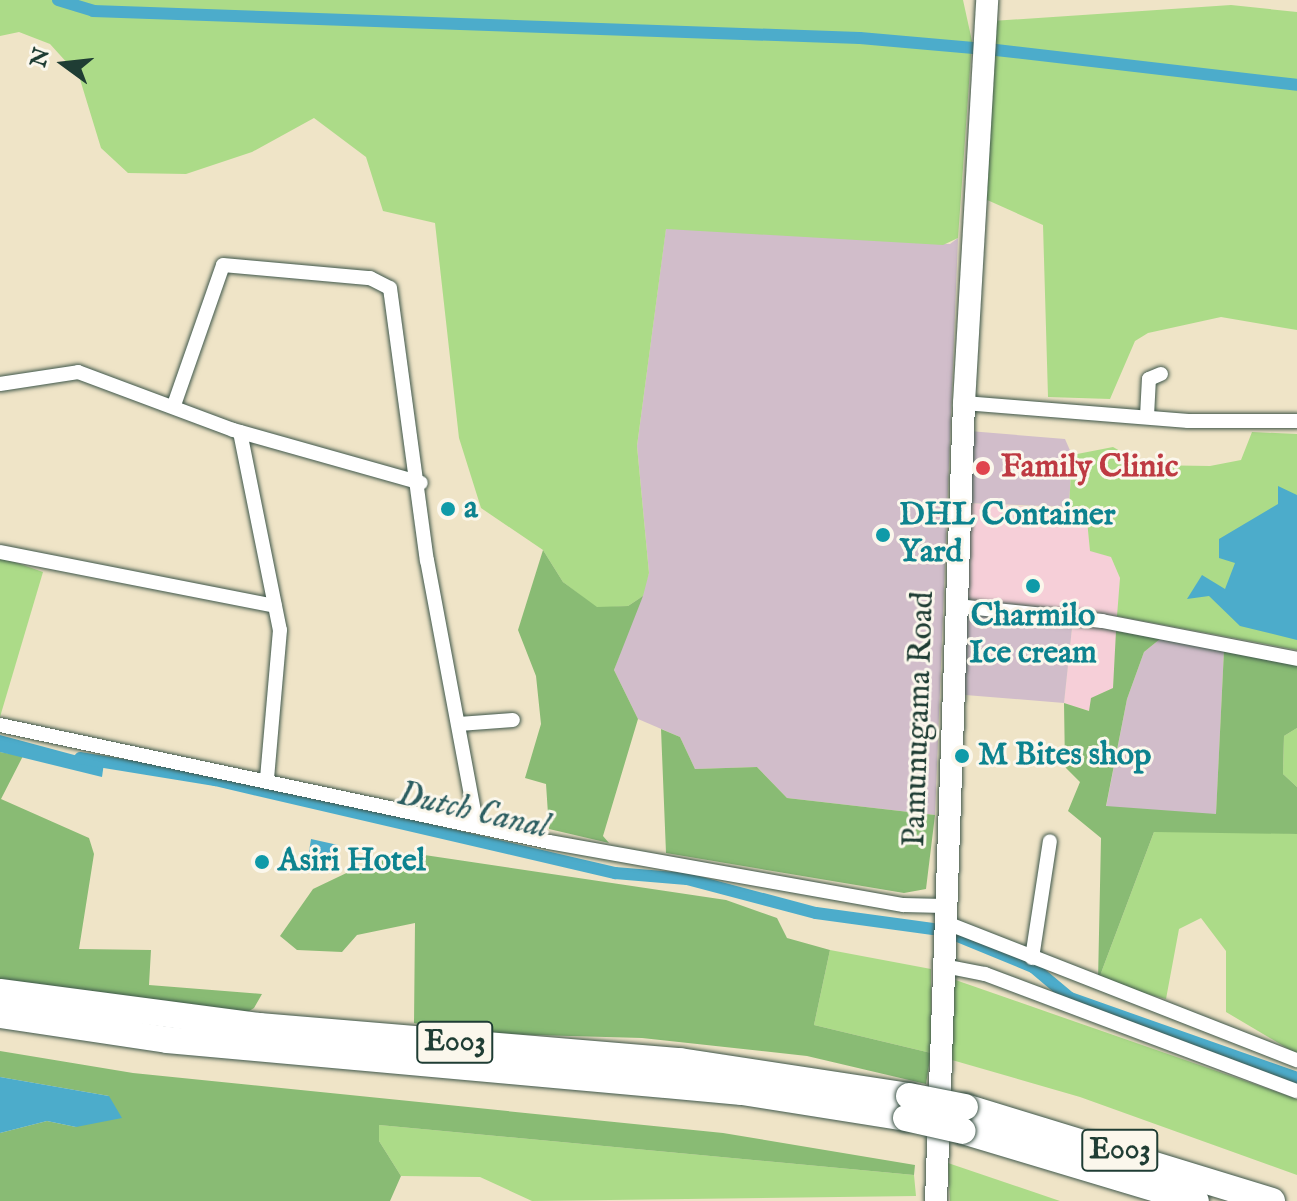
<!DOCTYPE html>
<style>
body{margin:0}
#map{position:relative;width:1297px;height:1201px;overflow:hidden;background:#efe4c7;font-family:"IM FELL English",serif}
div>[style]{position:absolute}
[style*='--x']{left:calc(var(--x)*1px);top:calc(var(--y)*1px);width:calc(var(--w)*1px);rotate:calc(var(--a)*1deg)}
.built>*{inset:0;background:#f6cfd8}
.industrial>*{inset:0;background:#d1bdca}
.green>*{inset:0;background:#acdb88}
.forest>*{inset:0;background:#89bb74}
.water>*{inset:0;background:#4caccb}
.canal>*{height:12px;margin:-6px;padding:0 6px;transform-origin:6px;border-radius:6px;background:#4caccb}
.roads{filter:drop-shadow(0 0 2px #3e564a) drop-shadow(0 0 2px #3e564a)}
.street>*{height:14px;margin:-7px;padding:0 7px;transform-origin:7px;border-radius:7px;background:#fff}
.primary>*{height:22px;margin:-11px;padding:0 11px;transform-origin:11px;border-radius:11px;background:#fff}
.highway>*{height:26px;margin:-13px;padding:0 13px;transform-origin:13px;border-radius:13px;background:#fff}
.bridges{filter:drop-shadow(0 0 2px #3e564a) drop-shadow(0 0 2px #3e564a)}
.highway-bridge>*{height:26px;margin:-13px;padding:0 13px;transform-origin:13px;border-radius:13px;background:#fff}
.dots>*{width:22px;height:22px;translate:-50% -50%;box-sizing:border-box;border:4px solid #fbf7ec;border-radius:50%}
span{translate:-50% -50%;white-space:nowrap;text-align:center;line-height:1.15;-webkit-text-stroke:6px #fbf7ec;paint-order:stroke}
.shield-label span{padding:2px 6px;background:#fbf7ec;border:2px solid;border-radius:6px;-webkit-text-stroke-width:0}
.shield-label{font-size:30px;color:#1f3d34;font-weight:700}
.health-label{font-size:32px;color:#be3a42;font-weight:700}
.left{translate:0 -50%;text-align:left}
.culture-label{font-size:32px;color:#0d838f;font-weight:700}
.street-label{font-size:32px;color:#1f3d34}
.water-label{font-size:34px;color:#2c5e61;font-style:italic}
.north{position:absolute;left:24px;top:24px;width:80px;height:80px;-webkit-text-stroke:6px #fbf7ec;paint-order:stroke;rotate:285deg;font-size:22px;font-weight:700;line-height:32px;text-align:center;color:#1f3d34}
.north::after{content:'';display:block;margin:auto;width:28px;height:36px;background:#1f3d34;clip-path:polygon(50% 0,100% 100%,50% 72%,0 100%)}
</style>
<div id="map">
<div class="built">
<i style="clip-path:polygon(967px 503px,1086px 510px,1090px 550px,1111px 557px,1120px 578px,1113px 688px,1092px 698px,1090px 711px,1064px 703px,1072px 628px,964px 613px)"></i>
</div>
<div class="industrial">
<i style="clip-path:polygon(666px 228px,950px 244px,958px 238px,935px 815px,787px 798px,757px 767px,695px 769px,680px 737px,638px 719px,614px 670px,649px 573px,637px 446px)"></i>
<i style="clip-path:polygon(969px 431px,1065px 439px,1072px 455px,1069px 507px,967px 503px)"></i>
<i style="clip-path:polygon(964px 613px,1072px 628px,1064px 703px,953px 694px)"></i>
<i style="clip-path:polygon(1160px 639px,1224px 650px,1216px 815px,1106px 807px,1127px 699px,1144px 652px)"></i>
</div>
<div class="green">
<i style="clip-path:polygon(0 0,963px 0,972px 41px,958px 238px,943px 245px,666px 229px,637px 446px,649px 573px,643px 596px,628px 606px,597px 608px,563px 582px,543px 550px,481px 508px,459px 438px,435px 223px,383px 211px,366px 157px,314px 118px,252px 152px,186px 174px,128px 173px,101px 148px,79px 76px,50px 44px,19px 32px,0 36px)"></i>
<i style="clip-path:polygon(1231px 5px,1297px 12px,1297px 330px,1221px 317px,1148px 333px,1135px 341px,1110px 399px,1048px 397px,1043px 225px,985px 199px,992px 21px)"></i>
<i style="clip-path:polygon(1252px 432px,1297px 434px,1297px 650px,1117px 616px,1120px 578px,1111px 557px,1090px 551px,1086px 510px,1069px 507px,1072px 455px,1113px 447px,1145px 465px,1210px 466px,1241px 460px)"></i>
<i style="clip-path:polygon(0 557px,43px 572px,0 717px)"></i>
<i style="clip-path:polygon(1297px 728px,1297px 787px,1283px 774px,1284px 736px)"></i>
<i style="clip-path:polygon(1220px 828px,1297px 834px,1297px 1054px,1226px 1012px,1226px 951px,1201px 918px,1179px 929px,1166px 999px,1098px 981px,1154px 832px)"></i>
<i style="clip-path:polygon(830px 950px,931px 969px,931px 1053px,814px 1025px)"></i>
<i style="clip-path:polygon(944px 976px,1297px 1099px,1297px 1175px,1080px 1097px,952px 1060px)"></i>
<i style="clip-path:polygon(379px 1125px,914px 1175px,916px 1196px,532px 1201px,480px 1177px,401px 1176px,379px 1141px)"></i>
<i style="clip-path:polygon(948px 1163px,1060px 1201px,950px 1201px)"></i>
</div>
<div class="forest">
<i style="clip-path:polygon(543px 550px,563px 582px,597px 607px,628px 606px,643px 596px,614px 670px,638px 719px,603px 836px,609px 843px,549px 829px,546px 784px,525px 778px,541px 724px,536px 676px,518px 630px)"></i>
<i style="clip-path:polygon(1116px 631px,1160px 639px,1144px 652px,1127px 699px,1106px 806px,1216px 814px,1224px 650px,1297px 665px,1297px 728px,1284px 736px,1283px 774px,1297px 787px,1297px 834px,1154px 832px,1098px 981px,1101px 838px,1068px 811px,1080px 782px,1065px 767px,1064px 703px,1089px 711px,1091px 698px,1113px 688px)"></i>
<i style="clip-path:polygon(661px 729px,680px 737px,695px 769px,757px 767px,787px 798px,935px 815px,926px 889px,904px 893px,666px 853px)"></i>
<i style="clip-path:polygon(0 752px,23px 756px,1px 799px,89px 838px,94px 854px,79px 949px,151px 950px,149px 985px,262px 994px,254px 1008px,238px 1018px,169px 1001px,0 984px)"></i>
<i style="clip-path:polygon(411px 853px,726px 900px,777px 918px,787px 938px,830px 950px,814px 1025px,931px 1053px,926px 1084px,807px 1056px,642px 1038px,460px 1033px,414px 1023px,415px 923px,357px 935px,342px 952px,297px 950px,280px 936px,313px 889px,380px 857px)"></i>
<i style="clip-path:polygon(0 1051px,133px 1073px,723px 1133px,915px 1165px,914px 1175px,379px 1125px,379px 1141px,401px 1176px,390px 1201px,0 1201px,0 1133px,47px 1121px,76px 1127px,109px 1096px,0 1077px)"></i>
</div>
<div class="water">
<i style="clip-path:polygon(1278px 486px,1297px 495px,1297px 640px,1240px 626px,1209px 596px,1187px 599px,1202px 575px,1225px 589px,1235px 563px,1219px 558px,1219px 539px,1278px 504px)"></i>
<i style="clip-path:polygon(0 735px,104px 763px,102px 777px,0 752px)"></i>
<i style="clip-path:polygon(311px 839px,338px 845px,335px 858px,309px 852px)"></i>
<i style="clip-path:polygon(0 1077px,109px 1096px,122px 1118px,76px 1127px,47px 1121px,0 1133px)"></i>
</div>
<div class="canal">
<i style="--x:58;--y:0;--w:37;--a:17"></i>
<i style="--x:93;--y:11;--w:767;--a:2.02"></i>
<i style="--x:860;--y:38;--w:114;--a:5"></i>
<i style="--x:996;--y:50;--w:303;--a:6.6"></i>
<i style="--x:80;--y:758;--w:137;--a:9.3"></i>
<i style="--x:215;--y:780;--w:411;--a:13.1"></i>
<i style="--x:615;--y:873;--w:72;--a:4.8"></i>
<i style="--x:687;--y:879;--w:133;--a:14.8"></i>
<i style="--x:816;--y:913;--w:118;--a:7.8"></i>
<i style="--x:955;--y:935;--w:84;--a:22.3"></i>
<i style="--x:1033;--y:967;--w:48;--a:40"></i>
<i style="--x:1070;--y:998;--w:241;--a:19.4"></i>
</div>
<div class="roads">
<div class="street">
<i style="--x:0;--y:384;--w:79;--a:-8.7"></i>
<i style="--x:78;--y:372;--w:165;--a:20.5"></i>
<i style="--x:233;--y:430;--w:195;--a:15.7"></i>
<i style="--x:964;--y:403;--w:225;--a:4.6"></i>
<i style="--x:1188;--y:421;--w:109;--a:0"></i>
<i style="--x:174;--y:405;--w:148;--a:-70.7"></i>
<i style="--x:223;--y:265;--w:148;--a:5.1"></i>
<i style="--x:370;--y:278;--w:22;--a:27"></i>
<i style="--x:390;--y:288;--w:275;--a:82.3"></i>
<i style="--x:427;--y:560;--w:268;--a:79.4"></i>
<i style="--x:1147;--y:416;--w:37;--a:-87"></i>
<i style="--x:1149;--y:379;--w:13;--a:-23"></i>
<i style="--x:240;--y:432;--w:202;--a:78.6"></i>
<i style="--x:280;--y:630;--w:150;--a:95"></i>
<i style="--x:0;--y:552;--w:280;--a:11.1"></i>
<i style="--x:957;--y:606;--w:146;--a:5.9"></i>
<i style="--x:1102;--y:621;--w:199;--a:11"></i>
<i style="--x:459;--y:724;--w:54;--a:-4.2"></i>
<i style="--x:0;--y:725;--w:561;--a:12.03"></i>
<i style="--x:549;--y:842;--w:360;--a:10.1"></i>
<i style="--x:903;--y:905;--w:41;--a:1.4"></i>
<i style="--x:944;--y:922;--w:379;--a:21.4"></i>
<i style="--x:1032;--y:958;--w:118;--a:-81.3"></i>
<i style="--x:944;--y:966;--w:42;--a:11"></i>
<i style="--x:985;--y:974;--w:333;--a:20.6"></i>
</div>
<div class="primary">
<i style="--x:936;--y:1201;--w:798;--a:-87.99"></i>
<i style="--x:964;--y:403;--w:404;--a:-86.7"></i>
</div>
<div class="highway">
<i style="--x:0;--y:992;--w:262;--a:7.5"></i>
<i style="--x:260;--y:1026;--w:421;--a:4.8"></i>
<i style="--x:680;--y:1061;--w:232;--a:8.7"></i>
<i style="--x:0;--y:1015;--w:169;--a:8.5"></i>
<i style="--x:167;--y:1040;--w:577;--a:5.17"></i>
<i style="--x:742;--y:1092;--w:166;--a:9"></i>
<i style="--x:965;--y:1107;--w:321;--a:17"></i>
<i style="--x:963;--y:1131;--w:243;--a:16.7"></i>
</div>
</div>
<div class="bridges">
<div class="highway-bridge">
<i style="--x:909;--y:1096;--w:57;--a:11.1"></i>
<i style="--x:906;--y:1118;--w:58;--a:12.8"></i>
</div>
</div>
<div class="dots">
<i style="left:983px;top:468px;background:#e0444e"></i>
<i style="left:448px;top:509px;background:#0f9aa8"></i>
<i style="left:883px;top:535px;background:#0f9aa8"></i>
<i style="left:1033px;top:586px;background:#0f9aa8"></i>
<i style="left:962px;top:756px;background:#0f9aa8"></i>
<i style="left:262px;top:862px;background:#0f9aa8"></i>
</div>
<div class="shield-label">
<span style="left:455px;top:1042px">E003</span>
<span style="left:1120px;top:1150px">E003</span>
</div>
<div class="health-label">
<span class="left" style="left:1001px;top:468px">Family Clinic</span>
</div>
<div class="culture-label">
<span class="left" style="left:464px;top:509px">a</span>
<span class="left" style="left:899px;top:535px">DHL Container<br>Yard</span>
<span style="left:1033px;top:636px">Charmilo<br>Ice cream</span>
<span class="left" style="left:978px;top:756px">M Bites shop</span>
<span class="left" style="left:278px;top:862px">Asiri Hotel</span>
</div>
<div class="street-label">
<span style="left:920px;top:719px;rotate:-88deg">Pamunugama Road</span>
</div>
<div class="water-label">
<span style="left:473px;top:811px;rotate:13deg">Dutch Canal</span>
</div>
<div class="north">N</div>
</div>
